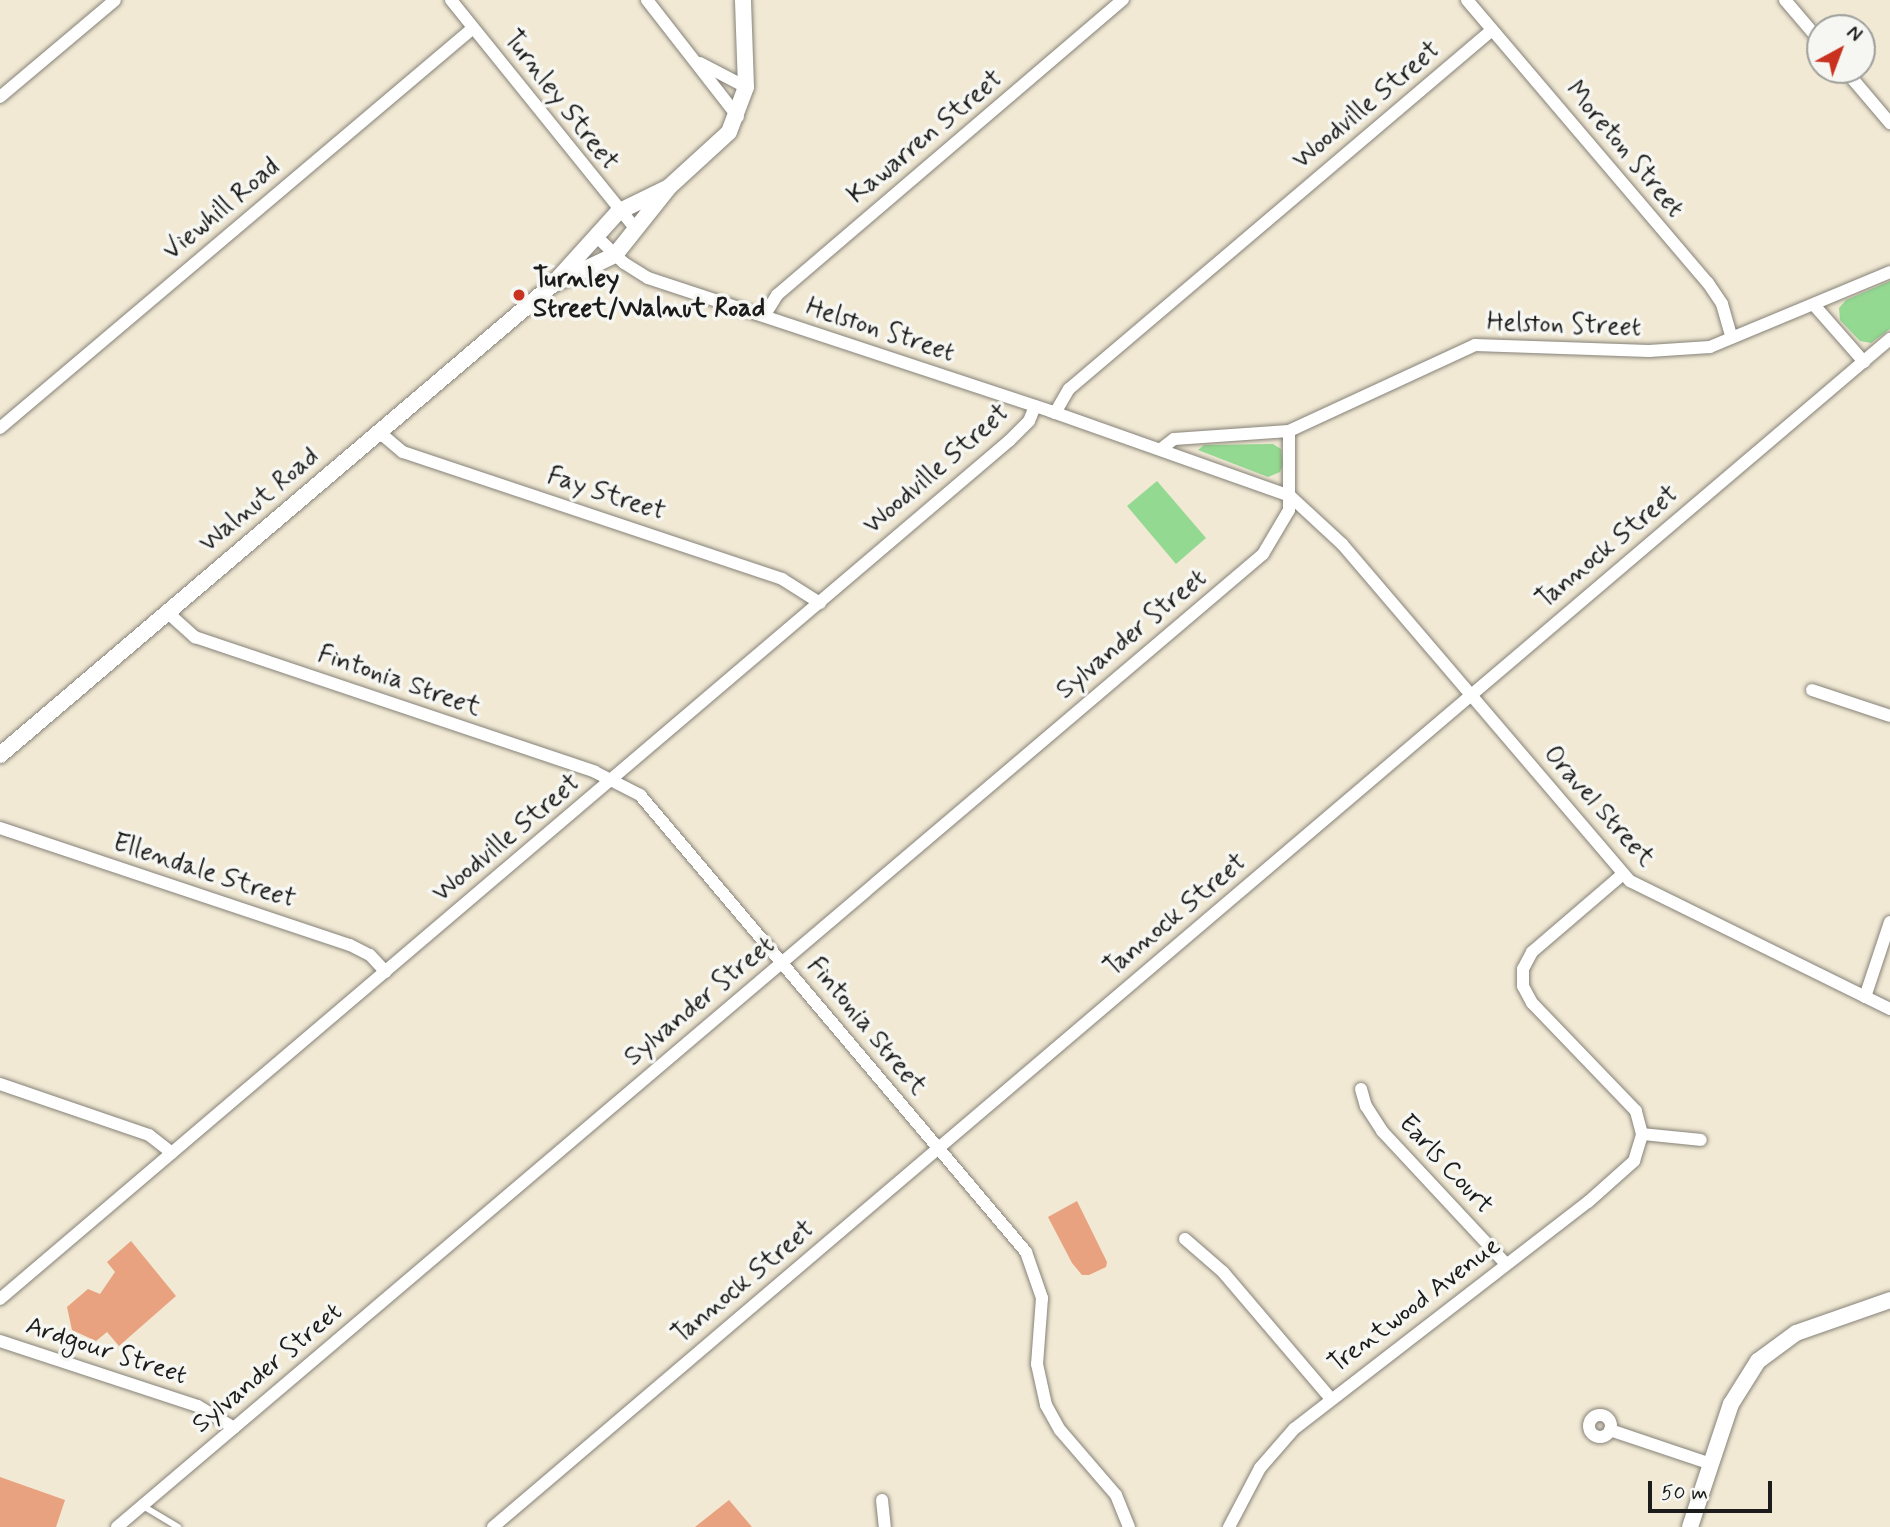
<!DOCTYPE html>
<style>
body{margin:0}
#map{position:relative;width:1890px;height:1527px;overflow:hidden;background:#f1e9d4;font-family:Mynerve,sans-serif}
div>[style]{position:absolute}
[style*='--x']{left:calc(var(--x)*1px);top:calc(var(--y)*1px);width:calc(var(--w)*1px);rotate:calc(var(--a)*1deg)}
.green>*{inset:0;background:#93d992}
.building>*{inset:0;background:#e8a280}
.roads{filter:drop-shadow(0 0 2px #868278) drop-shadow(0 0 2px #868278)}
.service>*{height:6px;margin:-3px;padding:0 3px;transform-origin:3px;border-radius:3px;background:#fff}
.minor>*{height:12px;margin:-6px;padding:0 6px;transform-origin:6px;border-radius:6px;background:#fff}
.minor>.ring{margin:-6px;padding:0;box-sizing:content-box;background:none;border:12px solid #fff;border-radius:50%}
.tertiary>*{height:16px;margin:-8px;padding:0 8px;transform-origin:8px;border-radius:8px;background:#fff}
.dots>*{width:19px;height:19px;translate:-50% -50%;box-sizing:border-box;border:4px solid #f6f6f2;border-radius:50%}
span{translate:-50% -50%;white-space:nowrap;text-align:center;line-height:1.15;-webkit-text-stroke:7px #f6f6f2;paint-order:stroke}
.street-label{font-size:26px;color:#1c1c1c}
.poi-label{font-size:26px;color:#1c1c1c;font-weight:700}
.left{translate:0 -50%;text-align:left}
.north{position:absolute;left:1806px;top:14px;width:70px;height:70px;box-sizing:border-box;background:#f6f6f2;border:2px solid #9f9f9c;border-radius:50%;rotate:41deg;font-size:19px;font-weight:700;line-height:28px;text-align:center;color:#1c1c1c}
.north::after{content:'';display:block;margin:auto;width:24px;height:32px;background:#c8321e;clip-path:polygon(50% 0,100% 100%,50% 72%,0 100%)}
.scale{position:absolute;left:1648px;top:1481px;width:124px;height:32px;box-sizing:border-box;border:4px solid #1c1c1c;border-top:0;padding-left:9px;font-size:21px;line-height:24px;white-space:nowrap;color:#1c1c1c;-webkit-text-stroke:5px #f6f6f2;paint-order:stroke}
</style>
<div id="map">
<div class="green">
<i style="clip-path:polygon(1890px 281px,1890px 329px,1871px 343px,1860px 341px,1840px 320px,1839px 308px,1846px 300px)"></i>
<i style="clip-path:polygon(1273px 444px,1281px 449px,1283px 465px,1280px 472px,1268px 477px,1198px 450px,1204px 445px)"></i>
<i style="clip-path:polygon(1157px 481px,1206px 538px,1176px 564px,1127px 506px)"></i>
</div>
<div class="building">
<i style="clip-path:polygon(1077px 1201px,1107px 1262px,1106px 1267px,1089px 1275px,1082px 1275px,1072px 1263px,1048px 1217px)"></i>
<i style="clip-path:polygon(131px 1241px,176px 1296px,119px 1346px,107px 1332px,96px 1341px,72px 1330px,67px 1307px,88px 1289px,100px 1294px,115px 1272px,107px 1262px)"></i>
<i style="clip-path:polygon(0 1477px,65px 1500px,56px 1527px,0 1527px)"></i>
<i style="clip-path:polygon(729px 1500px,752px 1527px,695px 1527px)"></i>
</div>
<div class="roads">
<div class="service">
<i style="--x:143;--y:1506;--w:41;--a:31"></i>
</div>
<div class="minor">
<i style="--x:451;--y:0;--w:294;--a:51.1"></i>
<i style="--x:647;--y:0;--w:148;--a:52.1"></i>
<i style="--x:1467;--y:0;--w:372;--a:49.6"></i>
<i style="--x:1708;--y:283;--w:25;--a:56"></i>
<i style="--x:1722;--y:304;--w:35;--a:74"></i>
<i style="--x:1785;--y:0;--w:54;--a:49.5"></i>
<i style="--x:700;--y:63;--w:52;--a:27.6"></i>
<i style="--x:1845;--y:70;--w:70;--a:49.7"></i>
<i style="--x:0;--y:97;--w:150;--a:-40.1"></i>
<i style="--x:597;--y:237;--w:37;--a:44"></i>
<i style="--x:624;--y:263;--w:28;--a:32"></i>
<i style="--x:648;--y:278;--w:423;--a:18.3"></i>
<i style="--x:1050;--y:411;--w:255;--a:19.5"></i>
<i style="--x:1290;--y:496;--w:71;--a:42.7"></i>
<i style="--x:1342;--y:544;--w:443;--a:49.5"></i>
<i style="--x:1630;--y:881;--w:290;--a:26.2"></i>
<i style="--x:1814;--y:305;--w:76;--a:48.7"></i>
<i style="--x:764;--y:316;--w:25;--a:-58"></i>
<i style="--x:777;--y:295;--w:455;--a:-40.5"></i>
<i style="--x:1055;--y:413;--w:28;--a:-60"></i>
<i style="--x:1069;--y:389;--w:555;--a:-40.32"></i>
<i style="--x:0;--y:428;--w:619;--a:-40.22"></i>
<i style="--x:379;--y:432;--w:31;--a:40"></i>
<i style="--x:403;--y:452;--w:400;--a:18.5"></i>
<i style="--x:782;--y:579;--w:45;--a:32.3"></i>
<i style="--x:1161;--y:449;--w:16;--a:-38"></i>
<i style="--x:1174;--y:439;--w:115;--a:-4"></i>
<i style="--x:1289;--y:431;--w:205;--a:-24.8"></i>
<i style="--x:1475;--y:345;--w:174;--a:2"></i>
<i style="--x:1649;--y:351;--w:61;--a:-3.8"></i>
<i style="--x:1710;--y:347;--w:195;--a:-22.6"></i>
<i style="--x:167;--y:612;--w:38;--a:42"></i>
<i style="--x:195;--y:637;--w:422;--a:18.6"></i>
<i style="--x:595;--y:772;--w:51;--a:27.1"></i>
<i style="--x:640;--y:795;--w:598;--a:49.81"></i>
<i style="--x:1026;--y:1252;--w:49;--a:70.8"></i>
<i style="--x:1042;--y:1298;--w:66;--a:94.3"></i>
<i style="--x:1037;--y:1364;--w:42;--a:77.6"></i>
<i style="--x:1046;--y:1405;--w:29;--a:61"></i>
<i style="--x:1060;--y:1430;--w:86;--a:49.3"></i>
<i style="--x:1116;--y:1495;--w:35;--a:68"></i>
<i style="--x:1812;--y:690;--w:82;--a:18.4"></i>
<i style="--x:0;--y:828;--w:369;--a:18.5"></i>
<i style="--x:350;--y:945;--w:22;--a:27"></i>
<i style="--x:370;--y:955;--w:23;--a:47"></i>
<i style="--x:1865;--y:997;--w:79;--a:-71.6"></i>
<i style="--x:0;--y:1084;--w:157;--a:18.9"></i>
<i style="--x:149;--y:1135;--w:29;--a:38"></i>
<i style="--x:1361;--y:1089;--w:18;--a:74"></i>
<i style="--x:1366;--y:1106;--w:30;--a:57"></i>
<i style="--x:1382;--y:1131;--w:182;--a:47"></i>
<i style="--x:1642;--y:1134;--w:59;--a:5.8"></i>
<i style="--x:1185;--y:1239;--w:50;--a:41"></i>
<i style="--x:1223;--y:1272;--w:167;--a:49.6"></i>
<i style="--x:0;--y:1299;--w:1324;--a:-40.38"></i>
<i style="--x:1009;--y:441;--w:28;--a:-45"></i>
<i style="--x:1029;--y:421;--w:16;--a:-68"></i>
<i style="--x:0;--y:1341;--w:208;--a:18.2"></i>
<i style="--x:198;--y:1406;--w:42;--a:31.4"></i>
<i class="ring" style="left:1589px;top:1415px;width:10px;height:10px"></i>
<i style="--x:1610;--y:1430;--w:107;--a:18.6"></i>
<i style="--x:882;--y:1500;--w:27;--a:84"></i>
<i style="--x:117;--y:1527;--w:1503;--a:-40.33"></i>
<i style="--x:1263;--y:554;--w:51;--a:-59.4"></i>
<i style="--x:1289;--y:510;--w:79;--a:-90"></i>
<i style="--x:493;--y:1527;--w:1834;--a:-40.38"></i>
<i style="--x:1229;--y:1527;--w:67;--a:-62.3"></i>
<i style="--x:1260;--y:1468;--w:52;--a:-48.9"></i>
<i style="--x:1294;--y:1429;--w:371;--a:-37.7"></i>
<i style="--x:1588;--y:1202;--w:62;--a:-41.7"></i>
<i style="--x:1634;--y:1161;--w:28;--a:-73"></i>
<i style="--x:1642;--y:1134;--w:24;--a:-105"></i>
<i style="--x:1636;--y:1111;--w:150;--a:-133.9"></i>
<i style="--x:1532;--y:1003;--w:19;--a:-118"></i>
<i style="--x:1523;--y:986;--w:17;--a:-90"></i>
<i style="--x:1523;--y:969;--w:19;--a:-62"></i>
<i style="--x:1532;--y:952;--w:120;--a:-40.6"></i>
</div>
<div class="tertiary">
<i style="--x:554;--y:284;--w:68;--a:-25.4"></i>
<i style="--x:615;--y:255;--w:87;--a:-51.5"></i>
<i style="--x:669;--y:187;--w:81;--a:-42.5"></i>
<i style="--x:729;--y:132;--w:48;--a:-69.3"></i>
<i style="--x:746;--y:87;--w:87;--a:-92"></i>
<i style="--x:0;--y:755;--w:725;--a:-40.41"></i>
<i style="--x:552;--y:285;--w:98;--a:-47.9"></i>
<i style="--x:618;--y:212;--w:57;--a:-26.1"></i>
<i style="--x:1690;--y:1527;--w:130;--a:-71.6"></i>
<i style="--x:1731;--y:1404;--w:51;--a:-57.9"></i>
<i style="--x:1758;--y:1361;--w:47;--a:-36.4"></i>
<i style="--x:1796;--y:1333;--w:100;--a:-19.3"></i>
</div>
</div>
<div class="dots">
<i style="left:519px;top:295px;background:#c8321e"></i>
</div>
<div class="street-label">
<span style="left:560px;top:101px;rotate:52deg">Turnley Street</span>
<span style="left:1367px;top:106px;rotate:-40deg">Woodville Street</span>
<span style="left:926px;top:138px;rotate:-40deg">Kawarren Street</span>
<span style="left:1624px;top:150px;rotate:50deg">Moreton Street</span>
<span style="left:222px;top:210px;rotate:-40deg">Viewhill Road</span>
<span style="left:1564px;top:326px;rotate:2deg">Helston Street</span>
<span style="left:880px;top:331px;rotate:18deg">Helston Street</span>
<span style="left:937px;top:470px;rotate:-41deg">Woodville Street</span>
<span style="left:606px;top:495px;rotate:18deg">Fay Street</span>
<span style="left:260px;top:501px;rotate:-40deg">Walnut Road</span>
<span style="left:1608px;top:548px;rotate:-40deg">Tannock Street</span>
<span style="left:1132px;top:635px;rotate:-40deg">Sylvander Street</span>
<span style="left:399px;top:682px;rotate:19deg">Fintonia Street</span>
<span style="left:1598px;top:807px;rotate:48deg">Oravel Street</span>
<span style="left:507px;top:839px;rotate:-40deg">Woodville Street</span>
<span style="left:204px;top:872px;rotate:18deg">Ellendale Street</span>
<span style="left:1176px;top:916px;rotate:-40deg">Tannock Street</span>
<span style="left:700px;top:1002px;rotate:-40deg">Sylvander Street</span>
<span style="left:866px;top:1027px;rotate:50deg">Fintonia Street</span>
<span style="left:1445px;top:1165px;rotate:47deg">Earls Court</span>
<span style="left:744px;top:1283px;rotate:-40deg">Tannock Street</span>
<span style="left:1415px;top:1306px;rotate:-37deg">Trentwood Avenue</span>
<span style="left:106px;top:1352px;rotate:18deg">Ardgour Street</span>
<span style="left:268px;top:1369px;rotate:-40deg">Sylvander Street</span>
</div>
<div class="poi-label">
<span class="left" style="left:533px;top:295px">Turnley<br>Street/Walnut Road</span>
</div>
<div class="north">N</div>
<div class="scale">50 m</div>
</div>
